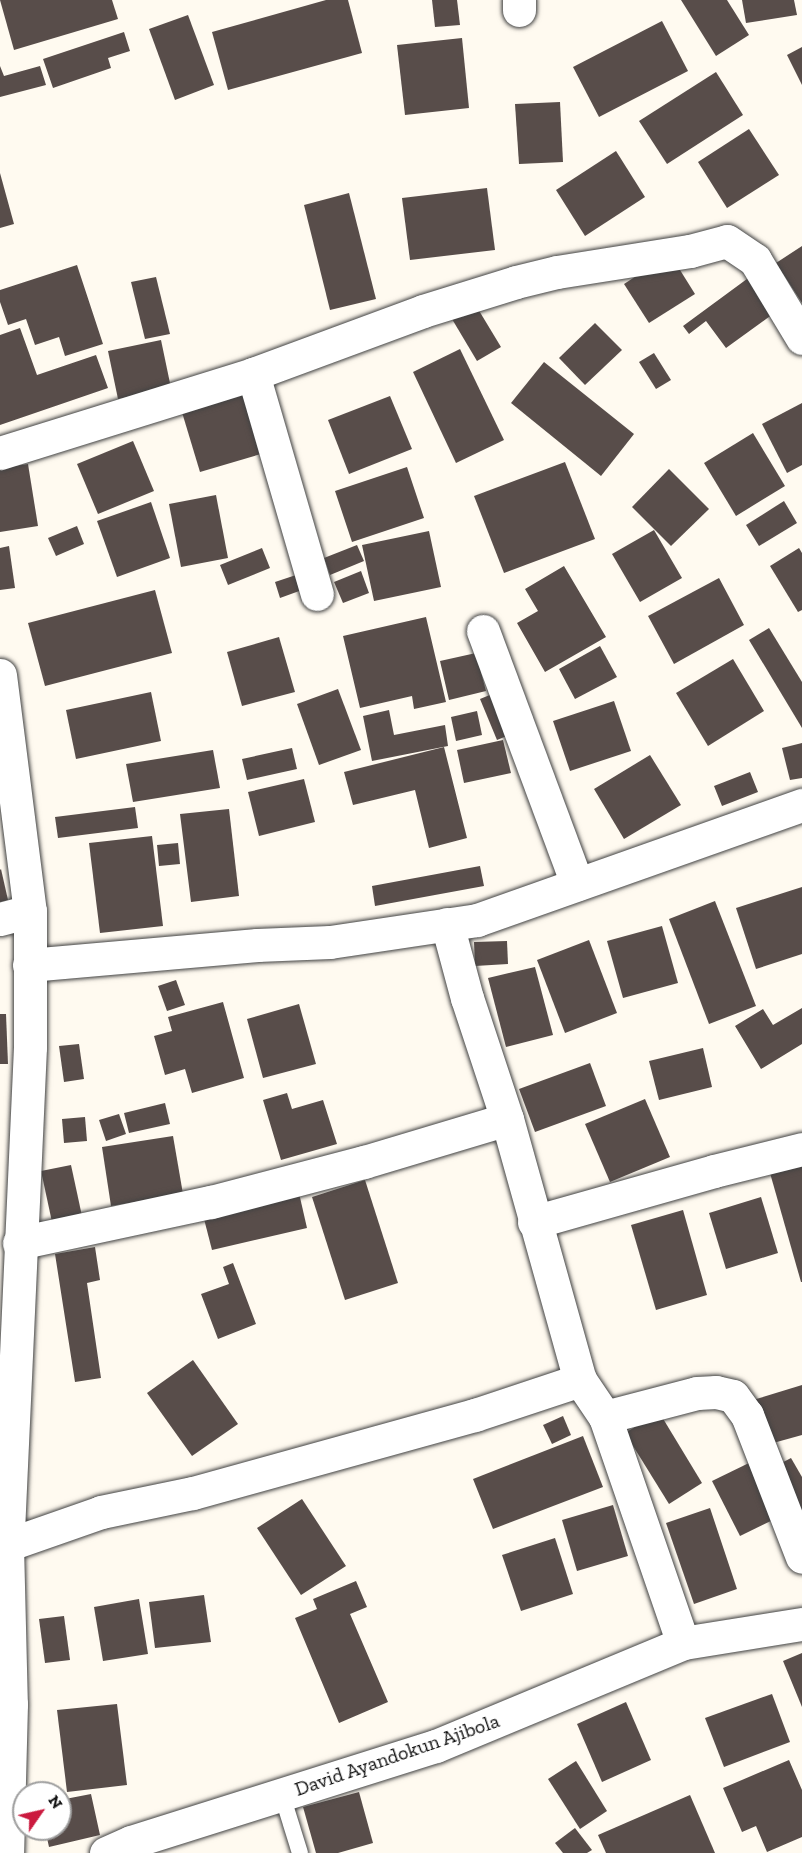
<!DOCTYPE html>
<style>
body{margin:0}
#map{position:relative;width:802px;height:1853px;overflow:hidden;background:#fffaf0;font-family:"Zilla Slab",serif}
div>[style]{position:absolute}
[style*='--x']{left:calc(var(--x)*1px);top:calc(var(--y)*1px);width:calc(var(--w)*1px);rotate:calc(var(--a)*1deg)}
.building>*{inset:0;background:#584d4a}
.roads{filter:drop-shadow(0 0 2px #424242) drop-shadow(0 0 2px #424242)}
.lane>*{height:16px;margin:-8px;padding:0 8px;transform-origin:8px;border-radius:8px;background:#fff}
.street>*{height:33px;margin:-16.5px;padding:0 16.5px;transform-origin:16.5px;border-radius:16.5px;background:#fff}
span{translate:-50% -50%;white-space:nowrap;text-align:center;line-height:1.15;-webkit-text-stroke:6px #fff;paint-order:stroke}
.street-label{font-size:20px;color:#0f0f0f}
.north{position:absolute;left:12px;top:1781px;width:60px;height:60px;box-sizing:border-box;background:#fff;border:2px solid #9f9f9f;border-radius:50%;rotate:56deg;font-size:16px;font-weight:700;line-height:24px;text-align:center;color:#0f0f0f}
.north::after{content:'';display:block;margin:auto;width:21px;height:27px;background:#cb1a3f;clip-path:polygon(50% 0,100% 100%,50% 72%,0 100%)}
</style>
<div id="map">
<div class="building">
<i style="clip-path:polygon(0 0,112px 0,118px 19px,14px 50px)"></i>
<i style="clip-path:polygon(326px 0,348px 0,362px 53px,228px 90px,212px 32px)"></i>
<i style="clip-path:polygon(432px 0,457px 0,460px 25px,435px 27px)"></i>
<i style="clip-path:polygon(681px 0,727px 0,749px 35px,716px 56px)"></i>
<i style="clip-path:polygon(742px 0,794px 0,797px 15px,746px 23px)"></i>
<i style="clip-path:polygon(188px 15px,214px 85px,175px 100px,149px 29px)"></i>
<i style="clip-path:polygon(662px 21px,688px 71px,599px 117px,573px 67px)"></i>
<i style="clip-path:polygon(124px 32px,130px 51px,108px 58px,111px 68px,53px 88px,43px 59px)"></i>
<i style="clip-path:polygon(462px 38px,469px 108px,405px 115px,397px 45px)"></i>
<i style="clip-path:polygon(802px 47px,802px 85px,787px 55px)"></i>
<i style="clip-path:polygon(0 66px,4px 76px,40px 66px,46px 85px,0 97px)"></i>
<i style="clip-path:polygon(716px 72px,743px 115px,667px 164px,639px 121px)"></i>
<i style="clip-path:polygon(560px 102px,563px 162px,519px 164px,515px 104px)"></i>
<i style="clip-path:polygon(749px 129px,779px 175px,727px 208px,698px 162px)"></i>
<i style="clip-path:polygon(616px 151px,645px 197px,585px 236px,556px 190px)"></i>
<i style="clip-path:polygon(0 173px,14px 224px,0 228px)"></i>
<i style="clip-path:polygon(487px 188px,495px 250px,410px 260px,402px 198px)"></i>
<i style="clip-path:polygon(349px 193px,376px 299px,330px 310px,304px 205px)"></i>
<i style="clip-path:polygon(802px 246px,802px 303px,776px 263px)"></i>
<i style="clip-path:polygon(670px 254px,695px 294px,649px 323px,624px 284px)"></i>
<i style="clip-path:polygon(77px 265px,103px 344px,65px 356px,59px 337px,35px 345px,26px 319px,8px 325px,0 302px,0 290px)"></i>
<i style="clip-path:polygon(751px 276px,777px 311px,726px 348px,706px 321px,689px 334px,683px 326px)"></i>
<i style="clip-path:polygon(156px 277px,170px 334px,145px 339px,131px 282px)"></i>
<i style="clip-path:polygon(472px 299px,501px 347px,477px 361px,449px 314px)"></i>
<i style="clip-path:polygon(595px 323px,622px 350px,585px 385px,559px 358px)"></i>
<i style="clip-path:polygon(20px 328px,37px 375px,96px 355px,108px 388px,0 425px,0 335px)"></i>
<i style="clip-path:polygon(161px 340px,171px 388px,118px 399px,108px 351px)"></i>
<i style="clip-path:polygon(460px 349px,504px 440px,456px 463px,413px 372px)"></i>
<i style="clip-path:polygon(654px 353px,671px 380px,656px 389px,639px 362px)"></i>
<i style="clip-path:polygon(544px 362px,634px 434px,601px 476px,511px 403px)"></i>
<i style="clip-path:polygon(244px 390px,264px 453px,200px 472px,181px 409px)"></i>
<i style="clip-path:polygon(390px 396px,412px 449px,349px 474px,328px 420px)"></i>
<i style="clip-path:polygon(802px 403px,802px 465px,787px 473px,762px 424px)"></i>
<i style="clip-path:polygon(753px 433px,785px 486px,736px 516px,704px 463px)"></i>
<i style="clip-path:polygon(133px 441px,154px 491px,98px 514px,77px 464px)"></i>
<i style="clip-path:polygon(565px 462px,595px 539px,504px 573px,474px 496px)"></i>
<i style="clip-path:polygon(28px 464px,38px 526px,0 532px,0 468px)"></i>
<i style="clip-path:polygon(407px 467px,424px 518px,352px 542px,335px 491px)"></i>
<i style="clip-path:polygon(669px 469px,709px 509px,671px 546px,632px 507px)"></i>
<i style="clip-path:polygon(216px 495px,228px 558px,181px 567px,169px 504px)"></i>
<i style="clip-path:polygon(784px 501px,797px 523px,759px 546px,746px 525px)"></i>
<i style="clip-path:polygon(151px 502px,170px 558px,117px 577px,97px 521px)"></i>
<i style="clip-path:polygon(77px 526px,84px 544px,56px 556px,48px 538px)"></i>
<i style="clip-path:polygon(654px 530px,682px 578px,640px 602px,612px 554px)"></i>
<i style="clip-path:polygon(429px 531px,441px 587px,374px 601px,362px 545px)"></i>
<i style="clip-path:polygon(357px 545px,364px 561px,330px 575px,324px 558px)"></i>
<i style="clip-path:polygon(9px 546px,15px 588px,0 590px,0 548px)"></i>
<i style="clip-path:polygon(262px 548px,270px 568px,228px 585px,220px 565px)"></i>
<i style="clip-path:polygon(799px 548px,802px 553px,802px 610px,798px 612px,770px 566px)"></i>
<i style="clip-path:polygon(564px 566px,606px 637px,545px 672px,517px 623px,538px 611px,525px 589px)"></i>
<i style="clip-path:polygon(361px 571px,369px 593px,343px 603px,334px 582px)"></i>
<i style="clip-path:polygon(296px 575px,302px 590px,280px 598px,275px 582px)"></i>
<i style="clip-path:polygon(719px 578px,744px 625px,674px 664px,648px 616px)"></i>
<i style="clip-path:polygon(155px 590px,172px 653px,45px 686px,28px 623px)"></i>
<i style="clip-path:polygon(426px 617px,446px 702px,414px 709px,412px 696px,360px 708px,343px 636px)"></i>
<i style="clip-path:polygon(769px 628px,802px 682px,802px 728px,749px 640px)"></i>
<i style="clip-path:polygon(279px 637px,295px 692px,242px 706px,227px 652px)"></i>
<i style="clip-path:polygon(600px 646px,617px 677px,575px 699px,559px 669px)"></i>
<i style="clip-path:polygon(476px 653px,486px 691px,449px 700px,440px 661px)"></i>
<i style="clip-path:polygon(733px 659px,764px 711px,708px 746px,676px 693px)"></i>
<i style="clip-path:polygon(338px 689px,361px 750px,319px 765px,297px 704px)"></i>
<i style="clip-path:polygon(151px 692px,161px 741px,76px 759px,66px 710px)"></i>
<i style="clip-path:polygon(497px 692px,514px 733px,497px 740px,480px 699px)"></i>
<i style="clip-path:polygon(614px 701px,631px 751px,570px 771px,553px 721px)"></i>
<i style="clip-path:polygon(389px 710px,394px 735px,445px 725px,448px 746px,372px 761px,363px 716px)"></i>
<i style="clip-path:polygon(477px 711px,482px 735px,456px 741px,451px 717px)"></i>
<i style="clip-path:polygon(503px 740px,511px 773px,464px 783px,457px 750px)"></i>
<i style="clip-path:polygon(802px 743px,802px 778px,790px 780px,782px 748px)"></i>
<i style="clip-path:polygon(444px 747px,467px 838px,429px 848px,415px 790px,353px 805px,344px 772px)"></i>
<i style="clip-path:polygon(292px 748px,297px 769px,247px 780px,242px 759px)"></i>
<i style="clip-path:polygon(213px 750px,220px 788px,133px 802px,126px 764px)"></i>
<i style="clip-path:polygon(650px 755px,681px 805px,624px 839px,594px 789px)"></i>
<i style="clip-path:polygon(750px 772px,758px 792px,722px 806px,714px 786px)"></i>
<i style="clip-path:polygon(304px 779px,315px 822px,259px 836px,248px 792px)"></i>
<i style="clip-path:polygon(135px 807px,138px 828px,58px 838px,55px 817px)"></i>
<i style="clip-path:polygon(229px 809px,239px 896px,191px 902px,180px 814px)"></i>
<i style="clip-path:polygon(152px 836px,163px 926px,100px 933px,89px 843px)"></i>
<i style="clip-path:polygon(178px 843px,180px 864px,159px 866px,157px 845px)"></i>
<i style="clip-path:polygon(480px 866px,484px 886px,375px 906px,372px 886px)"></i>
<i style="clip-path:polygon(1px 869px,8px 900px,0 902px,0 870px)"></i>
<i style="clip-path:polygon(802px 887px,802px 954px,756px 969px,736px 908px)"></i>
<i style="clip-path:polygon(715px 901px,756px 1006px,709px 1024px,669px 919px)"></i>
<i style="clip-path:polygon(662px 926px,678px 983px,623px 998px,607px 941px)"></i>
<i style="clip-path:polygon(589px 940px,617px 1013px,565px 1033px,537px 960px)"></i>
<i style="clip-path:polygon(507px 941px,508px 964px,475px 966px,474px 942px)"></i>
<i style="clip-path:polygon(535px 967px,553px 1035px,506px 1047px,488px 978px)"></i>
<i style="clip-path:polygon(176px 980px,185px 1005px,167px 1011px,158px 986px)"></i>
<i style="clip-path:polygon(223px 1002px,244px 1078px,192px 1093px,185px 1069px,165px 1075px,154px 1036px,172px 1031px,168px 1017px)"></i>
<i style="clip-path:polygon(299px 1004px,316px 1064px,263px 1078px,247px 1019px)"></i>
<i style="clip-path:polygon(802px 1008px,802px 1044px,761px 1069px,735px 1026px,763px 1009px,773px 1025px)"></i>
<i style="clip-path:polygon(0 1014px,6px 1014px,8px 1064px,0 1064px)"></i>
<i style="clip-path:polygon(79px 1044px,84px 1079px,64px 1082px,59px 1046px)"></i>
<i style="clip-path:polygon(703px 1048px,712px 1087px,659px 1100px,649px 1061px)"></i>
<i style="clip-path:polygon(590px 1063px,606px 1106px,535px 1132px,519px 1089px)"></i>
<i style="clip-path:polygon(287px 1093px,292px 1109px,323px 1100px,337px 1144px,281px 1160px,263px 1100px)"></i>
<i style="clip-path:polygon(645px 1099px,670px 1157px,610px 1182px,585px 1124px)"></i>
<i style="clip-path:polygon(165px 1103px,170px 1124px,129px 1133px,124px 1113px)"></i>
<i style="clip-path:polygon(119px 1114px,126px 1134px,106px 1141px,99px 1120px)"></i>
<i style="clip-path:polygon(85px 1117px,87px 1141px,64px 1143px,62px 1119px)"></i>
<i style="clip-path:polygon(173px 1136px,183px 1194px,111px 1206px,102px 1147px)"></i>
<i style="clip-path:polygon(802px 1164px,802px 1282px,801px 1282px,770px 1173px)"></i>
<i style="clip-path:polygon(71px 1165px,82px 1216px,52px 1222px,41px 1171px)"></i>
<i style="clip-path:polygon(365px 1180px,398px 1283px,345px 1300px,312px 1197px)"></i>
<i style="clip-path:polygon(299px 1193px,307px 1228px,212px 1250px,203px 1215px)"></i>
<i style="clip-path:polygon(761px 1197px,778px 1253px,726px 1269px,709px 1213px)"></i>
<i style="clip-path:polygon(683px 1210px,707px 1295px,656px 1310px,631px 1225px)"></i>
<i style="clip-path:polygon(95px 1247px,100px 1280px,87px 1283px,101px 1378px,75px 1382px,55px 1254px)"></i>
<i style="clip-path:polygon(233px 1263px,256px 1324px,218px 1339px,201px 1294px,229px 1284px,223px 1267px)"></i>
<i style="clip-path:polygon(193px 1360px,238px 1424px,192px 1456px,147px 1393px)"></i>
<i style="clip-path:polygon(802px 1385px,802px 1435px,766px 1445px,753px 1400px)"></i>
<i style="clip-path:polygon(659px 1412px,702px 1483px,669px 1504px,625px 1433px)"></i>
<i style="clip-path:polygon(563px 1416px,571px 1435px,552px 1444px,543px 1425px)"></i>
<i style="clip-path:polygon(583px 1436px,603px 1487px,493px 1529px,473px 1479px)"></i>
<i style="clip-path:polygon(791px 1458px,802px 1477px,802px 1525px,770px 1469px)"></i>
<i style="clip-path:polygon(751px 1462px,779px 1517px,740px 1536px,712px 1481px)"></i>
<i style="clip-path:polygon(302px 1499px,346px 1566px,301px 1595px,257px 1528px)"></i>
<i style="clip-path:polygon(613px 1505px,628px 1556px,577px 1571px,562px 1520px)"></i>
<i style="clip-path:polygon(710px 1508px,737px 1589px,694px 1604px,666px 1523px)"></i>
<i style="clip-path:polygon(555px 1538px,573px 1594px,521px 1611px,502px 1555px)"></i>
<i style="clip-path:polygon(356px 1581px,367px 1607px,350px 1614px,388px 1702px,339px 1723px,295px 1618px,317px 1609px,313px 1599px)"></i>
<i style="clip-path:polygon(204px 1595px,211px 1642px,155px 1648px,149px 1602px)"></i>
<i style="clip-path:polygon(139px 1599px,148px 1654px,103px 1661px,94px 1607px)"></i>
<i style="clip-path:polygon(64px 1616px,70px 1660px,45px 1663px,39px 1619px)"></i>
<i style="clip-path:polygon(802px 1653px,802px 1707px,783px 1661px)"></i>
<i style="clip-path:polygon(772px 1694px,790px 1742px,724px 1767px,705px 1718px)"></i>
<i style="clip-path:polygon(626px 1702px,651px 1760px,602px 1782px,577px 1724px)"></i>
<i style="clip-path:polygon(117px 1704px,127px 1785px,67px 1792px,57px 1710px)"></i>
<i style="clip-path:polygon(789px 1760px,802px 1790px,802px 1837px,767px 1852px,756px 1826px,742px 1832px,723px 1788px)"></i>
<i style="clip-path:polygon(576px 1761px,607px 1811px,580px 1829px,548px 1779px)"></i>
<i style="clip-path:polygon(359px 1792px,373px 1843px,338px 1853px,316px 1853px,303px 1807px)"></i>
<i style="clip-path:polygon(91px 1794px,100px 1835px,49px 1847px,45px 1829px,60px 1829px,60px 1800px)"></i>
<i style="clip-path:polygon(690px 1795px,715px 1853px,606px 1853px,598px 1835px)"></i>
<i style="clip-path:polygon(575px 1828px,592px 1850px,587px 1853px,563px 1853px,555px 1843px)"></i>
</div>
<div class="roads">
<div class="lane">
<i style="--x:282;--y:1795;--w:61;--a:72.8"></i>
</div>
<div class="street">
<i style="--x:519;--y:0;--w:10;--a:90"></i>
<i style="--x:253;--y:374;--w:229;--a:73.8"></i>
<i style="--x:0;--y:453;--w:265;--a:-17.3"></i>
<i style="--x:253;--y:374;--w:181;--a:-20.3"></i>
<i style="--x:423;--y:311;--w:97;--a:-17.3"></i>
<i style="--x:516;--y:282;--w:42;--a:-13.7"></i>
<i style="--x:557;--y:272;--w:135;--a:-9"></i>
<i style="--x:690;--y:251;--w:38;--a:-15"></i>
<i style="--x:727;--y:241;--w:34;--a:34"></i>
<i style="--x:755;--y:260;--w:91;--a:58.9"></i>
<i style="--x:483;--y:631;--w:270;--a:69.6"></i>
<i style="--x:0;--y:675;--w:238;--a:82.8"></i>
<i style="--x:30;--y:911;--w:136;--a:90"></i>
<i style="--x:30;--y:1047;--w:499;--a:92.6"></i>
<i style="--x:7;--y:1545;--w:159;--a:88.6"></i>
<i style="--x:11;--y:1704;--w:149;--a:91.5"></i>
<i style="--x:0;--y:919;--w:31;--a:-15"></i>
<i style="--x:447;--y:924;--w:77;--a:74.9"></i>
<i style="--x:467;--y:998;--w:127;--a:71.7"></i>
<i style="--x:507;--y:1119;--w:271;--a:74.4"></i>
<i style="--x:580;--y:1380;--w:45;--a:56"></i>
<i style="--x:605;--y:1417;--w:239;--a:71"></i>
<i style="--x:29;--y:965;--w:229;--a:-5"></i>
<i style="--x:257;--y:945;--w:73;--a:-2.4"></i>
<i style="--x:330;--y:942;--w:149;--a:-8.5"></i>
<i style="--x:477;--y:920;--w:345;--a:-19.5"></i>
<i style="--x:534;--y:1222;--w:187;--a:-15.8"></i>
<i style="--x:714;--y:1171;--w:91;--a:-14"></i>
<i style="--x:19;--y:1243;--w:196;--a:-12.1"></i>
<i style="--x:211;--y:1202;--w:158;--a:-14.7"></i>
<i style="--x:364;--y:1162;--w:149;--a:-16.7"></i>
<i style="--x:605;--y:1417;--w:95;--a:-14.6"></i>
<i style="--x:697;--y:1393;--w:19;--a:-3"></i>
<i style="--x:716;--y:1392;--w:17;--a:13"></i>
<i style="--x:733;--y:1396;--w:24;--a:54"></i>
<i style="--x:747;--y:1415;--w:152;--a:68.8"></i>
<i style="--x:7;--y:1545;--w:100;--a:-19.3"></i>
<i style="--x:101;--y:1512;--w:94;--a:-11.7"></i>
<i style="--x:193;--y:1493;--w:293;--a:-15.5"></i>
<i style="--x:475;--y:1415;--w:111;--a:-18.4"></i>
<i style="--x:106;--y:1853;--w:27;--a:-24"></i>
<i style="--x:131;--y:1842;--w:320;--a:-17.5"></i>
<i style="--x:436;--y:1746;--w:268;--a:-22.6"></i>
<i style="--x:683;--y:1643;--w:121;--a:-9.1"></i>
</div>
</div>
<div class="street-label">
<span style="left:397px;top:1755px;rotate:-19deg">David Ayandokun Ajibola</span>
</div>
<div class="north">N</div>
</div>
